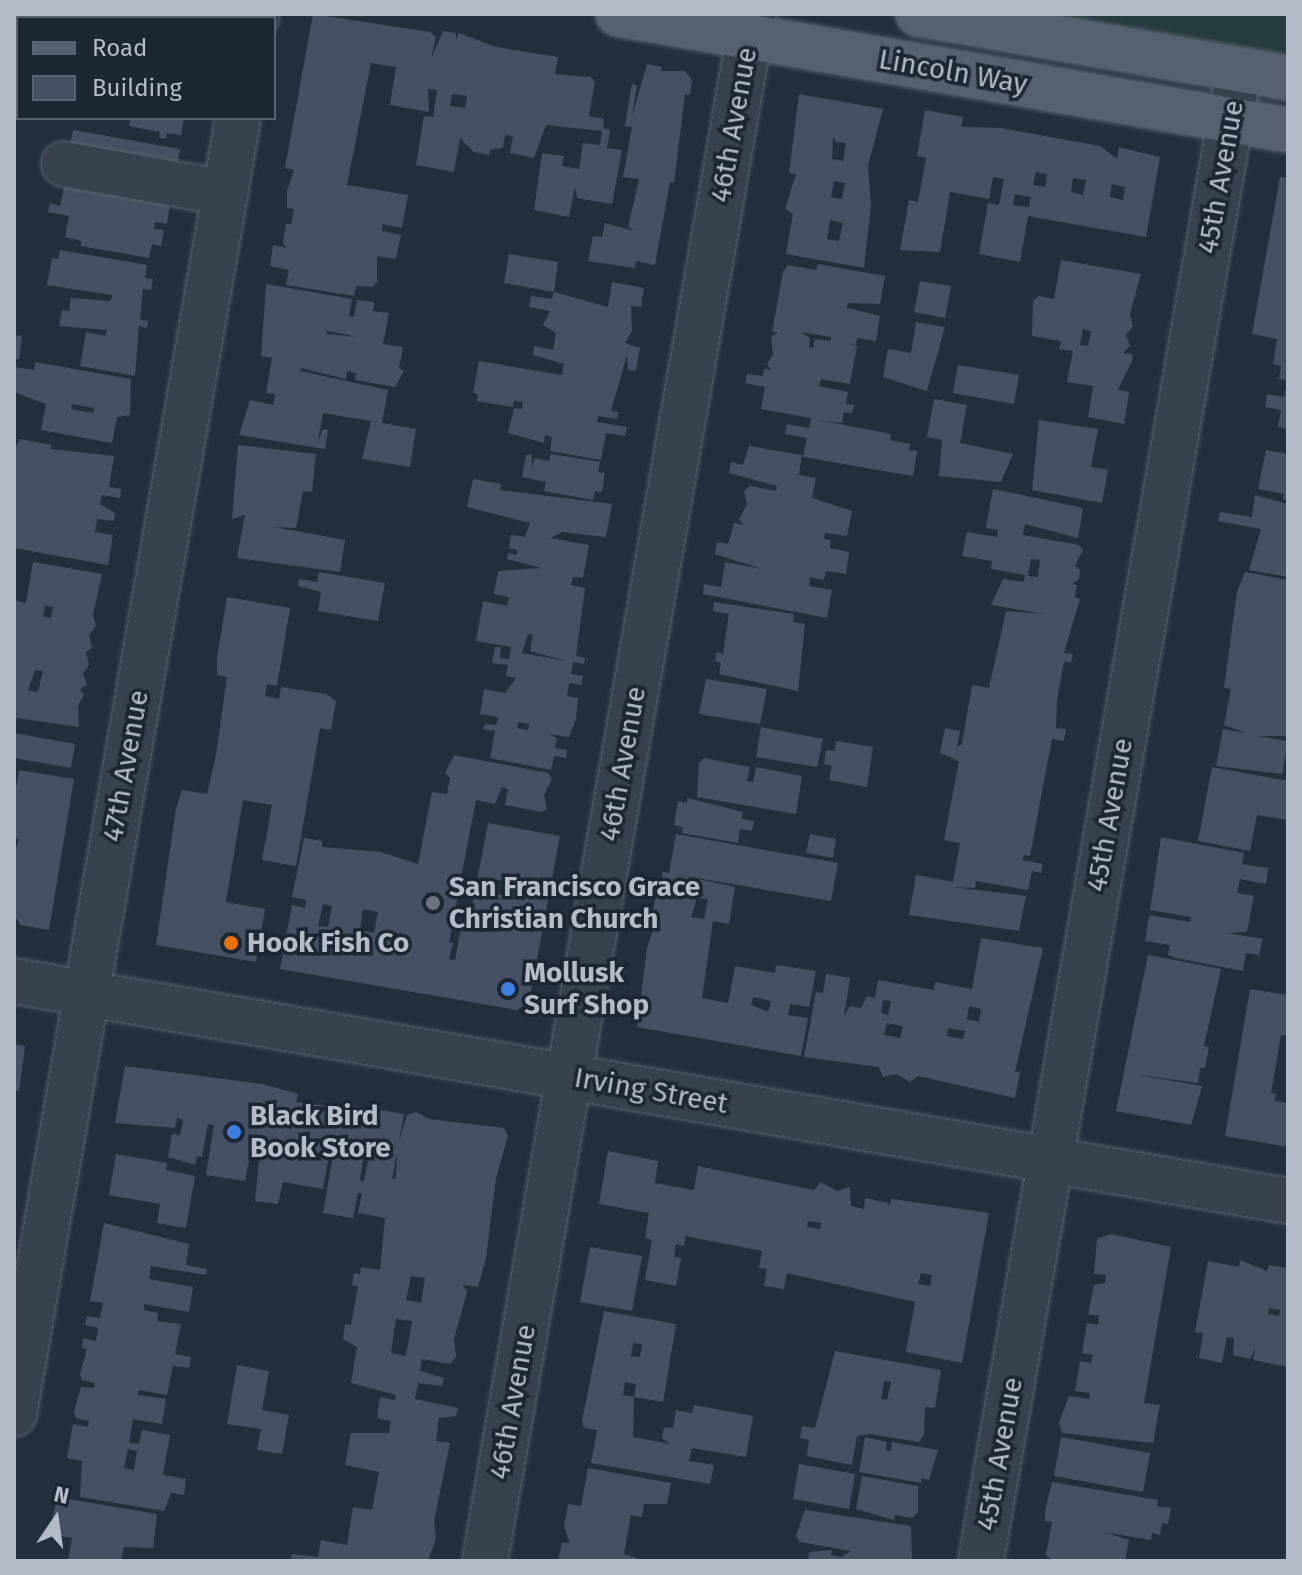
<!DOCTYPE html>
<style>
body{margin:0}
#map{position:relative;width:1302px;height:1575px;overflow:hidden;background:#242f3e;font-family:"Fira Sans",sans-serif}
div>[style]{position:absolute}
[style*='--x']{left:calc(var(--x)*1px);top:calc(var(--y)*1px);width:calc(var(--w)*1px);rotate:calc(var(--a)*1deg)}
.green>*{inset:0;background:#263c3f}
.building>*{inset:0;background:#455162}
.roads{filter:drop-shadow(0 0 2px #565f6c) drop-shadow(0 0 2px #565f6c)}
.minor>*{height:44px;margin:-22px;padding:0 22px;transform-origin:22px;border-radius:22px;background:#38414e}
.major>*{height:44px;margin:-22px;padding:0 22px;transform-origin:22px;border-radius:22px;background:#56606e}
.dots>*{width:22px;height:22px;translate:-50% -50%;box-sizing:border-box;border:4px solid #1d2633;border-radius:50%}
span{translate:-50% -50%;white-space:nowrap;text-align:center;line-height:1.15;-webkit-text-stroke:7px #1d2633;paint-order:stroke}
.street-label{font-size:28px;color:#b4bcc9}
.poi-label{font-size:28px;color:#b4bcc9;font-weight:700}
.left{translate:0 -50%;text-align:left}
.frame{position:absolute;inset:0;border:16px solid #b4bcc9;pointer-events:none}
.legend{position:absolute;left:16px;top:16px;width:260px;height:104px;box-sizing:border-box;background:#1d2633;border:2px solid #59626f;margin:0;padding:10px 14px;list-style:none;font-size:24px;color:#b4bcc9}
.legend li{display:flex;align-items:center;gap:16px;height:40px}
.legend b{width:40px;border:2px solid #59626f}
.north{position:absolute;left:16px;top:1479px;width:80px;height:80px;-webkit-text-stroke:6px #1d2633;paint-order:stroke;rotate:13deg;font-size:22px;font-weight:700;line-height:32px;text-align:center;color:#b4bcc9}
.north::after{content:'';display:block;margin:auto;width:28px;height:36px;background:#b4bcc9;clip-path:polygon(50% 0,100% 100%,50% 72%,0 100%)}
</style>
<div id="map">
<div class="green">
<i style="clip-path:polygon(1051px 14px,1288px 14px,1288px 55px)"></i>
</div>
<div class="building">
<i style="clip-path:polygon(14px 14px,30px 14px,18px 18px,16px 80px)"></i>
<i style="clip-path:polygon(49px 14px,202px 14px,48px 18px)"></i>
<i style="clip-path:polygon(evenodd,313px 14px,430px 32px,436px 37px,431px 59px,443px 31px,456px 33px,456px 40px,459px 33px,496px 47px,558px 57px,555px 74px,590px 77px,595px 81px,589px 116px,604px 119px,603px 128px,610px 130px,607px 148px,622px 150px,612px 204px,577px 198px,575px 187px,569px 217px,534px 210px,542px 153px,564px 156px,562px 166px,579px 169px,583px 143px,600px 145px,602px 131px,546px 125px,534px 158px,510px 153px,513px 136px,505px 135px,503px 148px,490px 150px,489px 155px,474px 152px,460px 138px,454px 172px,416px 165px,424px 116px,433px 117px,437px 90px,428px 89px,429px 112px,390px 105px,396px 67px,371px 63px,347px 185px,408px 195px,402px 228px,383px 224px,382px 231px,401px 235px,396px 259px,377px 256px,377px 282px,373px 287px,356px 286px,354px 296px,286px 285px,289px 270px,270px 266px,273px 245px,287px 248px,283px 243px,286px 224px,291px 224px,294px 209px,287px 208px,287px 191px,294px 170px,285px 168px,313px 14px,452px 94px,467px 96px,465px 108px,450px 106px,452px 94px)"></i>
<i style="clip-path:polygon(647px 64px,662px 67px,661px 71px,685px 71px,692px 80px,690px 95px,685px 94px,674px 183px,670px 182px,655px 265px,636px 261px,635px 268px,588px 261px,593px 236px,602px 237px,605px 223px,635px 231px,628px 227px,639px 179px,623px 177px,632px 127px,625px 126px,632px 84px,637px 85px,632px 116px)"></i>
<i style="clip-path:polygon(evenodd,799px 94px,883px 109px,868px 166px,871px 206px,864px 268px,786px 254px,793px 214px,785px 209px,796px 174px,789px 173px,799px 94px,833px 136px,836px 142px,846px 143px,843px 161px,832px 159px,833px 136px,799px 94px,834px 181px,845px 183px,842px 199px,831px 197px,834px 181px,799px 94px,830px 220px,843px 223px,839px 241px,827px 239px,830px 220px)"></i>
<i style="clip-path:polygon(evenodd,925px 110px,963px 117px,961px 127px,1001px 128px,1100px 146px,1117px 159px,1119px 147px,1160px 157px,1146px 237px,1028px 216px,1020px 262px,979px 254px,988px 203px,999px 205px,1004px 179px,993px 177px,989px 199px,950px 192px,940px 252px,900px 250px,909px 200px,918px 202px,926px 158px,917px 156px,925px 110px,1036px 172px,1047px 174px,1045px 187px,1033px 185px,1036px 172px,925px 110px,1073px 178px,1086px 180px,1083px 195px,1071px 192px,1073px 178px,925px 110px,1112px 184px,1125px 187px,1123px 200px,1110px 197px,1112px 184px,925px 110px,1015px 194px,1031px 197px,1029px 207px,1013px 205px,1015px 194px)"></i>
<i style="clip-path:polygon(130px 118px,184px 118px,181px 135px,167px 133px,166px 139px,159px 138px,160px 132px,129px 126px)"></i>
<i style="clip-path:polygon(73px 130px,180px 149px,175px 176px,68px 157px)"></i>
<i style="clip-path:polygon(1280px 177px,1288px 178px,1288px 380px,1279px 379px,1281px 366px,1273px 364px,1277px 339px,1252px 334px)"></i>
<i style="clip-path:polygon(66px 178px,171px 195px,167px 224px,155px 222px,154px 229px,164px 230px,161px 246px,152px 244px,149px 258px,81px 246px,81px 241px,65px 237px,69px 216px,48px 212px,50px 203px,60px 206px)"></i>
<i style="clip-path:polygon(60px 250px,147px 265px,145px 278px,153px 279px,151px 290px,143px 289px,140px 320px,148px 321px,147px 328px,139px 326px,135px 376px,80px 366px,86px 332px,105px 336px,107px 330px,59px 326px,62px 310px,69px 311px,71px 298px,111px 301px,112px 295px,47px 285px,52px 258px,58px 259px)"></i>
<i style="clip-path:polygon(509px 254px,558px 262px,554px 292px,504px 283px)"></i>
<i style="clip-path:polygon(evenodd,1061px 260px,1141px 274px,1130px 314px,1133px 326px,1126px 335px,1130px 346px,1123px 353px,1133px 354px,1132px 361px,1118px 390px,1129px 392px,1124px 424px,1088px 417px,1093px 386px,1067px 382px,1073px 351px,1059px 349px,1061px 341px,1032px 336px,1033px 301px,1039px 296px,1054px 299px,1061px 260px,1083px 329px,1091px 331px,1088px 346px,1080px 345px,1083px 329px)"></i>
<i style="clip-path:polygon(evenodd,818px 264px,885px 276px,880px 304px,848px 303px,847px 308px,880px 316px,876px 341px,857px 338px,856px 345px,846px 343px,857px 346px,850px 384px,821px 379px,819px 386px,848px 392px,846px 404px,854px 405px,852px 413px,844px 412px,842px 423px,819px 420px,891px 434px,890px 440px,910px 444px,909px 450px,917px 451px,913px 476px,803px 457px,807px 438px,785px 434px,787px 424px,809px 428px,811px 418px,761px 409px,765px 387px,745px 383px,747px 374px,763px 376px,764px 369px,771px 370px,767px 364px,773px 354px,771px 337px,778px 332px,772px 332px,783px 272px,788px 265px,816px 270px,818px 264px,801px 332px,831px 337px,831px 341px,815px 339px,813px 348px,809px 347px,810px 338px,801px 332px)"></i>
<i style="clip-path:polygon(920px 281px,951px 286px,945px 318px,914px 312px)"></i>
<i style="clip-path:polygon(612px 282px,644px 288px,641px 307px,631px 306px,632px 331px,625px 343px,640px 348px,636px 371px,628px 370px,627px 355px,611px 411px,618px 412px,617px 419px,598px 416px,597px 422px,627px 427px,625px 436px,606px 433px,601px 460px,550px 451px,552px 437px,545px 435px,544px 443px,508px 433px,514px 408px,522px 409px,523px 402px,514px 401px,513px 407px,477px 401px,478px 394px,473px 393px,479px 361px,562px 375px,564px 364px,533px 355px,534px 346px,553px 350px,556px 333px,543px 325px,550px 311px,529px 307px,531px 296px,552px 299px,554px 292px,608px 307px)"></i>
<i style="clip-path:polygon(evenodd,266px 284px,352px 299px,349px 316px,354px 317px,357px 300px,374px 302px,373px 311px,389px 313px,383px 344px,403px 347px,399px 368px,404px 371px,395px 387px,355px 380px,356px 373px,347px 371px,346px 379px,301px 368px,300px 371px,388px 390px,382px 423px,416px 429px,410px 467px,362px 459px,371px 421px,323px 413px,318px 441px,323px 429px,328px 430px,325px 449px,239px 435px,250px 400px,273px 405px,275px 394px,266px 393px,272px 358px,261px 356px,266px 284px,327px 331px,358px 337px,326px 334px,327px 331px)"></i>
<i style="clip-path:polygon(916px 322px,945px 327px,927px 391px,883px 377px,888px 349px,911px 353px)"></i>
<i style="clip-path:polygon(14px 335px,22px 336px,19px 359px,14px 359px)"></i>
<i style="clip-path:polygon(evenodd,35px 362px,131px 379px,130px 415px,117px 417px,112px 443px,41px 430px,46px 404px,14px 392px,15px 367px,34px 370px,35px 362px,72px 404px,94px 408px,93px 413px,71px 409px,72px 404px)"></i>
<i style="clip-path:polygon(958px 365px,1019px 375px,1014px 404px,953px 393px)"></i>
<i style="clip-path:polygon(1287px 382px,1288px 382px,1288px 429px,1278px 427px,1281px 410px,1265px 407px,1267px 394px,1284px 397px)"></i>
<i style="clip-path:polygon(934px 399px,967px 405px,960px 443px,1013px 454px,1001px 482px,939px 476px,942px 440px,927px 437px)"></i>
<i style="clip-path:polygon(1039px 420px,1098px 429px,1091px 467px,1108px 470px,1102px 503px,1032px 490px)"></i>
<i style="clip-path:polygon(20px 439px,52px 445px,51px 449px,114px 456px,109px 487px,121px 489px,120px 498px,102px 495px,100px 504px,115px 513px,114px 521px,97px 519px,95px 532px,113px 535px,108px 565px,14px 548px,14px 450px)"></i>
<i style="clip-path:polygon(238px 445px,316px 454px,312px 492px,303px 491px,296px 528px,274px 527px,345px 540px,340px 572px,237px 558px,245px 515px,232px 519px)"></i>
<i style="clip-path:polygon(749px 446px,802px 455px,799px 475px,816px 478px,812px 498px,852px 511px,847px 536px,825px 533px,824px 539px,831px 540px,830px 548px,849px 552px,846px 574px,826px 571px,824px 580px,810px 577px,809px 586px,832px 590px,827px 618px,703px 594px,704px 584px,721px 587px,725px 562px,762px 569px,715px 554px,717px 542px,728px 544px,734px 523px,743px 525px,739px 519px,747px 504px,744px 491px,750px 486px,776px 491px,777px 486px,729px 473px,731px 462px,743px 465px)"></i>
<i style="clip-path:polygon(1266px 450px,1288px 454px,1288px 500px,1283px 500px,1284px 494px,1258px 489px)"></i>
<i style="clip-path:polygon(551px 454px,600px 462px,598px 472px,605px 473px,602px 492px,595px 491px,593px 500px,544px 491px,546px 482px,522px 477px,526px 455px,532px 455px,532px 470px,534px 458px,549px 461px)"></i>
<i style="clip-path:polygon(evenodd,473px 479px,501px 484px,500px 490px,612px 504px,606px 537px,562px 532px,550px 538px,589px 545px,583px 578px,573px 577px,571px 585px,585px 588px,576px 656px,585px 658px,584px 664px,573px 662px,571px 674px,583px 676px,581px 685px,569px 683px,567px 696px,578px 698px,576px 719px,569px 737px,548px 734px,557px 738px,555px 748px,567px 750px,566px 758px,554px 756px,551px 770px,490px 758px,495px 731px,483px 729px,485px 724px,508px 726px,496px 725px,498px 717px,480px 714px,484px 689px,505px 693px,516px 678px,506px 676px,508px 665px,492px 663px,495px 647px,501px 647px,500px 658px,509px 659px,511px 647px,476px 641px,483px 601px,507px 606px,509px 597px,494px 594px,498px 571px,541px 568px,507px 559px,508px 553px,517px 555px,517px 550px,509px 548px,511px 535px,525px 537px,530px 523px,467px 507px,473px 479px,528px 634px,533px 635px,530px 651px,566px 661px,522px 653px,528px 634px,473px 479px,518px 722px,529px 724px,528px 730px,517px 728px,518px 722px)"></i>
<i style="clip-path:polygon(evenodd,993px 489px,1083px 508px,1078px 538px,1025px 524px,1023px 535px,1079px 545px,1083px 550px,1075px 566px,1080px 570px,1079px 579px,1072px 584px,1077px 585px,1075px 597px,1080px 599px,1064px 653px,1073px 654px,1071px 663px,1064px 661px,1057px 700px,1056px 728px,1066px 729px,1064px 741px,1052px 739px,1030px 856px,1024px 855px,1022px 860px,1043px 864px,1041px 873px,1032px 871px,1028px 890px,976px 881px,975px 888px,952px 887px,1026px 896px,1019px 931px,909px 915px,916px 875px,953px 882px,960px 843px,944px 840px,959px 761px,940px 753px,945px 728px,960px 731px,957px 747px,962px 744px,972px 685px,989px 688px,1006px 611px,1044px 614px,991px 605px,1003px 579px,1024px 582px,1025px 575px,991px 569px,992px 561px,962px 556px,967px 532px,997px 537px,998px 530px,986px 528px,993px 489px,1031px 559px,1040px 560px,1038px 577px,1028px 576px,1031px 559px)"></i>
<i style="clip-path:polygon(1255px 495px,1288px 504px,1288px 577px,1249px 570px,1261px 529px,1218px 521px,1220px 512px,1252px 517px)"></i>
<i style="clip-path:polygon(evenodd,33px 562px,102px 574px,93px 615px,96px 626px,89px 635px,92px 648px,86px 652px,89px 665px,83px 673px,87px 684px,80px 690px,84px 694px,78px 706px,79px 727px,17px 718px,14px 723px,14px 600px,26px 603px,33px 562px,45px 606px,53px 607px,51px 618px,43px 616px,45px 606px,33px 562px,35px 670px,43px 671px,38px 692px,28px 690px,35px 670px)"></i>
<i style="clip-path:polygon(319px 572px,385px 583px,378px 621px,318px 611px,321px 592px,298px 586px,299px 579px,317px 582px)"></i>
<i style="clip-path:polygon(1245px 572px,1288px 580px,1288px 736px,1258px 736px,1288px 741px,1282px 774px,1216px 766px,1223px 729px,1246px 733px,1224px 725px,1231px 689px,1224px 688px,1237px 592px)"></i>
<i style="clip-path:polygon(227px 597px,290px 608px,277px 686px,267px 684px,265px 696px,279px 699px,281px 687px,326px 694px,336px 701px,331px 730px,320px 728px,296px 866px,262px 860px,272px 805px,243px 800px,226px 902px,265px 909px,256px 962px,156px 945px,176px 809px,182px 790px,207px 794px,216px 755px,227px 677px,217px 675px,217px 658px)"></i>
<i style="clip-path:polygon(714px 602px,794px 614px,793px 622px,805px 624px,798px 691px,719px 674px,721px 663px,715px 661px,717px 652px,723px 654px,729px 614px,713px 611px)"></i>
<i style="clip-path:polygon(706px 679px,767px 689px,760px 724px,699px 714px)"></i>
<i style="clip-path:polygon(761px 727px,823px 739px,817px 767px,756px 757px)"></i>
<i style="clip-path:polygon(14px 733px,75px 744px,71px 768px,14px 758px)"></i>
<i style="clip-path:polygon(836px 741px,873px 747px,867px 787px,829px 780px,832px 766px,824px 764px,826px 750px,835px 751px)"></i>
<i style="clip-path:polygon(evenodd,454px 755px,548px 773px,552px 779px,544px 795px,547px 809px,541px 812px,505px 805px,508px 789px,502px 787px,495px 804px,476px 800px,449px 942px,453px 943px,449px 959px,455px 960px,463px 917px,470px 918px,488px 823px,560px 836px,529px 1002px,517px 1010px,280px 969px,292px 905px,305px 908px,306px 900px,292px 897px,304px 838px,322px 841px,322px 847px,381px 852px,418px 864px,432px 792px,447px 794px,450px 778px,445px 773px,454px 755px,487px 878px,505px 881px,503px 895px,492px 893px,487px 878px,454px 755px,323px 904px,332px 906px,328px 927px,318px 926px,323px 904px,454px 755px,363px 909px,378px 912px,374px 933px,360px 930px,363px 909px)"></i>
<i style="clip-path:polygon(704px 758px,750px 767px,747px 781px,753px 782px,756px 767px,802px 776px,796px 814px,697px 797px,699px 763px)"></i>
<i style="clip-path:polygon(1212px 767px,1288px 781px,1288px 820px,1257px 815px,1250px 851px,1198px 841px)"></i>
<i style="clip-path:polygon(19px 770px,74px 779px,49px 930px,20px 925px,17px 918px,14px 926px,14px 854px,19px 839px,14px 839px,14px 800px)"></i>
<i style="clip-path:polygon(687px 798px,743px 812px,742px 819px,754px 821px,752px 831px,740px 829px,738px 843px,682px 833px,683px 827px,674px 825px,678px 801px,687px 803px)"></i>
<i style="clip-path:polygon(evenodd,676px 834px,838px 863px,831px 901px,674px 874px,735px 887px,729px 924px,713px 921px,702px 998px,728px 1003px,735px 966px,775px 973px,776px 965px,816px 971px,809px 1007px,790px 1004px,788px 1015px,808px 1018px,801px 1056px,637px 1027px,647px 948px,659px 912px,653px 910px,657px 891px,663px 872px,669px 873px,676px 834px,697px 898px,708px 899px,704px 919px,691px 917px,697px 898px,676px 834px,753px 997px,771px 1001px,768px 1012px,751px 1005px,753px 997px)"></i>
<i style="clip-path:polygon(810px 834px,836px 839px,833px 858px,806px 853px)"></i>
<i style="clip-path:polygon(1161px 837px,1244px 853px,1242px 864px,1268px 868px,1266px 884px,1240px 879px,1237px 893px,1254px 896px,1247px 932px,1228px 933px,1263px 939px,1259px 955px,1246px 953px,1243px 971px,1176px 958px,1168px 955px,1170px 945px,1145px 941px,1149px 915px,1190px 922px,1191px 917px,1150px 910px)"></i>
<i style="clip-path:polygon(evenodd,981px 938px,1043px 948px,1015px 1072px,1020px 1072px,1015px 1098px,918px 1076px,910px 1082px,897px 1074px,883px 1077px,879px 1067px,804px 1057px,816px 992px,823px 993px,826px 974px,850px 978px,844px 1016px,850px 1006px,861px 1008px,867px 996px,875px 998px,878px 980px,934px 990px,935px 982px,972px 989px,981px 938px,883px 1000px,891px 1001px,888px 1015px,881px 1013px,883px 1000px,981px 938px,969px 1006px,981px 1009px,979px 1022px,967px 1019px,969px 1006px,981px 938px,887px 1023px,903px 1026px,900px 1038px,884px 1035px,887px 1023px,981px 938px,948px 1028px,965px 1031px,963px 1039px,947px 1036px,948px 1028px)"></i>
<i style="clip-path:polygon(1148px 955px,1221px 969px,1204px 1046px,1209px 1047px,1205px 1068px,1200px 1068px,1198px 1083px,1133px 1074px,1202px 1086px,1191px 1125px,1116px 1111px)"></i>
<i style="clip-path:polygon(1250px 989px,1288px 995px,1288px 1036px,1281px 1035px,1271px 1093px,1276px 1094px,1275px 1101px,1288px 1103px,1288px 1147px,1225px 1136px)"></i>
<i style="clip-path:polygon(14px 1044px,25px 1046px,19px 1091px,14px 1090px)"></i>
<i style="clip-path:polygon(evenodd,125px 1066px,262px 1084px,298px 1094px,296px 1102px,337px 1107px,336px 1114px,349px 1116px,351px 1105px,404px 1114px,399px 1141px,407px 1115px,416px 1112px,429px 1119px,504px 1128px,508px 1136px,496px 1178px,486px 1258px,478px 1287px,463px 1285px,467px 1292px,454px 1339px,456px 1357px,450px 1364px,422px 1359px,420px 1371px,444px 1378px,442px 1386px,418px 1383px,415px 1399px,458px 1408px,456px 1416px,439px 1418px,436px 1441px,450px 1443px,434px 1521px,436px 1539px,428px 1561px,291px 1561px,292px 1554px,318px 1557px,321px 1540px,347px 1545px,353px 1507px,372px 1510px,379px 1472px,345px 1465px,351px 1433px,389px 1433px,391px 1421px,377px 1418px,380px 1397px,395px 1400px,396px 1395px,351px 1383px,357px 1347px,343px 1339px,345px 1324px,351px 1325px,358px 1286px,352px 1285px,354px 1273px,360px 1274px,361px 1267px,380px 1270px,385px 1218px,358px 1213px,362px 1193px,358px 1193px,353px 1218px,323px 1213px,333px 1155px,329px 1155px,323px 1189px,283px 1182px,278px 1204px,255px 1201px,261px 1141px,253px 1140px,245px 1181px,206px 1175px,214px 1125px,208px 1124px,202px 1157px,197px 1156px,195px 1165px,168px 1157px,172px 1134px,180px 1135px,183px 1120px,177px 1118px,175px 1128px,115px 1123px,125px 1066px,397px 1152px,396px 1178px,392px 1179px,397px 1152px,125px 1066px,363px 1160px,368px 1161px,364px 1181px,360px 1180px,363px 1160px,125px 1066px,411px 1276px,425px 1278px,421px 1303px,406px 1300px,411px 1276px,125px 1066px,396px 1319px,412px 1321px,406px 1356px,391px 1353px,396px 1319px)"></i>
<i style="clip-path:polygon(evenodd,608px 1151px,658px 1161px,655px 1183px,694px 1190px,698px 1166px,814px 1190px,821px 1182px,837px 1191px,850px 1187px,851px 1206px,864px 1209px,865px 1198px,889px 1203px,888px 1208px,892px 1199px,989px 1213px,962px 1363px,906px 1352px,915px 1302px,787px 1273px,784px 1289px,764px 1286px,767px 1269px,759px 1268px,762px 1251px,685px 1236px,684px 1246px,676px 1244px,674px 1257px,681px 1258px,676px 1286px,645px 1280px,652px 1240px,645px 1238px,649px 1213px,599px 1204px,608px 1151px,808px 1221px,821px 1223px,820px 1229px,807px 1227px,808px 1221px,608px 1151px,921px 1273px,932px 1275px,930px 1286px,918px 1284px,921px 1273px)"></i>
<i style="clip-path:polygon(116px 1154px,167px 1163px,166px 1170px,195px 1176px,186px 1228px,157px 1223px,160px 1204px,109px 1195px)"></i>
<i style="clip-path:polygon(evenodd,104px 1223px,189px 1244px,186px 1265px,207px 1269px,206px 1275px,151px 1266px,149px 1279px,193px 1287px,189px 1312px,144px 1304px,144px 1310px,158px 1313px,157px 1321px,181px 1324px,175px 1354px,191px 1357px,189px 1368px,173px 1366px,167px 1395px,139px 1390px,138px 1395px,166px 1399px,162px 1424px,133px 1419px,129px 1443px,139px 1444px,142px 1430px,170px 1435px,163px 1475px,186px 1479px,184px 1495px,171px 1493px,164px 1511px,80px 1497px,82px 1461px,67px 1458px,73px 1424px,88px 1427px,89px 1421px,76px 1418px,74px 1411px,81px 1387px,94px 1388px,95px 1383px,82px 1380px,80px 1374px,87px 1349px,82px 1348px,83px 1338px,96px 1341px,98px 1328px,85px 1325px,87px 1316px,100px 1318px,103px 1303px,90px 1301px,104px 1223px,128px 1449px,137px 1451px,134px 1470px,124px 1468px,128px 1449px)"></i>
<i style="clip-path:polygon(1111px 1234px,1171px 1247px,1144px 1403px,1160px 1405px,1153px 1443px,1062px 1433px,1059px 1423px,1069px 1396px,1089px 1399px,1090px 1393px,1075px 1391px,1080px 1361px,1091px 1363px,1093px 1355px,1082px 1353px,1087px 1323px,1098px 1325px,1099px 1316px,1088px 1314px,1094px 1285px,1105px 1283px,1106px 1275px,1094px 1274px,1097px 1239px)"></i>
<i style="clip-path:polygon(590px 1247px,642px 1256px,632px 1311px,580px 1302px)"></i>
<i style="clip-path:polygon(evenodd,1240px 1260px,1267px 1271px,1269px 1265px,1288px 1268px,1288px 1367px,1253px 1360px,1255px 1349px,1250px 1359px,1233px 1355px,1234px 1338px,1227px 1337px,1222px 1363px,1199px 1358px,1203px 1333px,1195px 1332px,1208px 1261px,1239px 1267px,1240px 1260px,1269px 1308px,1280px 1310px,1279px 1316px,1268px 1314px,1269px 1308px)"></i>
<i style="clip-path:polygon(evenodd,604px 1311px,676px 1324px,663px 1402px,634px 1397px,633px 1437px,670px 1444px,662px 1438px,664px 1427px,673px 1428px,676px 1410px,692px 1413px,694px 1405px,753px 1416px,746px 1457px,692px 1448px,689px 1461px,714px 1465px,710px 1484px,591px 1463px,597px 1430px,584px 1428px,582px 1421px,604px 1311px,633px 1343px,642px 1344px,640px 1357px,631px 1356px,633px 1343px,604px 1311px,625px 1382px,636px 1384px,634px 1397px,623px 1395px,625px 1382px)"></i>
<i style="clip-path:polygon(evenodd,835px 1351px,941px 1370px,935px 1408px,925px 1407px,924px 1435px,919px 1442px,870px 1434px,857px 1436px,852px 1465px,807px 1456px,809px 1440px,800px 1438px,802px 1426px,815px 1428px,835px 1351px,884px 1381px,891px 1382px,887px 1400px,881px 1399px,884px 1381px)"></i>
<i style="clip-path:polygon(237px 1365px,269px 1371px,262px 1410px,289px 1415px,282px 1454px,257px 1450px,261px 1429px,227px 1424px)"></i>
<i style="clip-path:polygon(865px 1437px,887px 1442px,886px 1450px,891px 1451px,892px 1442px,938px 1450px,929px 1480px,921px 1478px,921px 1483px,859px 1472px)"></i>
<i style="clip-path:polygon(1061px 1437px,1150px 1453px,1143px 1492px,1054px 1476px)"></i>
<i style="clip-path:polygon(799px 1464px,855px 1474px,849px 1509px,793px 1499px)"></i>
<i style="clip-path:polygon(588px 1468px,671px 1483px,667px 1504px,644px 1504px,642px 1517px,631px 1515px,624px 1554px,644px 1561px,558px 1561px,562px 1543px,570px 1543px,564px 1527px,568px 1504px,581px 1506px)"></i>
<i style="clip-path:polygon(862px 1476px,918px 1486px,918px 1512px,912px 1518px,895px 1515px,894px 1520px,856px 1509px)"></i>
<i style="clip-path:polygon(1052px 1482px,1158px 1500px,1157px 1506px,1171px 1508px,1168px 1524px,1162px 1523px,1160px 1535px,1152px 1533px,1151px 1540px,1104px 1532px,1129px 1540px,1125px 1561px,1053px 1561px,1046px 1555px,1052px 1522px,1045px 1521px,1045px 1511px)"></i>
<i style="clip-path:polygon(57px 1497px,157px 1514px,153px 1548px,124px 1547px,121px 1561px,68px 1561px,72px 1538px,55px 1535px,57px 1522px,52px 1521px)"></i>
<i style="clip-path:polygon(805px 1510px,911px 1526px,912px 1561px,808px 1561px,809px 1552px,832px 1550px,831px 1555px,842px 1557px,851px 1551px,800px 1542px,796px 1536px)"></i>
</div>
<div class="roads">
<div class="minor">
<i style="--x:256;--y:18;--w:4;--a:-90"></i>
<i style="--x:64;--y:164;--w:164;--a:10.2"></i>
<i style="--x:14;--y:981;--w:1293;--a:9.8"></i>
<i style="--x:14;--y:1414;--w:1315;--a:-80.19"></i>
<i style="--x:485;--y:1561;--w:1570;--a:-80.17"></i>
<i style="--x:981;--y:1561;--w:1513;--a:-80.18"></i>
</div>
<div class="major">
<i style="--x:618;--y:14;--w:680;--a:9.82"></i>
<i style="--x:918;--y:14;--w:375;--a:9.8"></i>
</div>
</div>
<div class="dots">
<i style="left:433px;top:903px;background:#6b7280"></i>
<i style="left:231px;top:943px;background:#e8710a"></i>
<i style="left:508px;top:989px;background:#3f7fe0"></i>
<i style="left:234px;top:1132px;background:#3f7fe0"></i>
</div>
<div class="street-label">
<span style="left:953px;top:72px;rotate:10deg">Lincoln Way</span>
<span style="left:734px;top:125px;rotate:-80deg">46th Avenue</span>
<span style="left:1221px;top:177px;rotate:-80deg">45th Avenue</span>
<span style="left:623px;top:764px;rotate:-80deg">46th Avenue</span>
<span style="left:126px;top:766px;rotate:-80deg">47th Avenue</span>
<span style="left:1110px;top:815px;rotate:-80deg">45th Avenue</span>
<span style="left:651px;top:1091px;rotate:10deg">Irving Street</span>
<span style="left:513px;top:1402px;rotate:-80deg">46th Avenue</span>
<span style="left:1000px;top:1454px;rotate:-80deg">45th Avenue</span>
</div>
<div class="poi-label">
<span class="left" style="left:449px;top:903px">San Francisco Grace<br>Christian Church</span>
<span class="left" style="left:247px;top:943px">Hook Fish Co</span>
<span class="left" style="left:524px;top:989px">Mollusk<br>Surf Shop</span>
<span class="left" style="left:250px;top:1132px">Black Bird<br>Book Store</span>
</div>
<div class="frame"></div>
<ul class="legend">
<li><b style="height:10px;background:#56606e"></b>Road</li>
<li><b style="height:22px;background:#455162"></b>Building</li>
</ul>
<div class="north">N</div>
</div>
